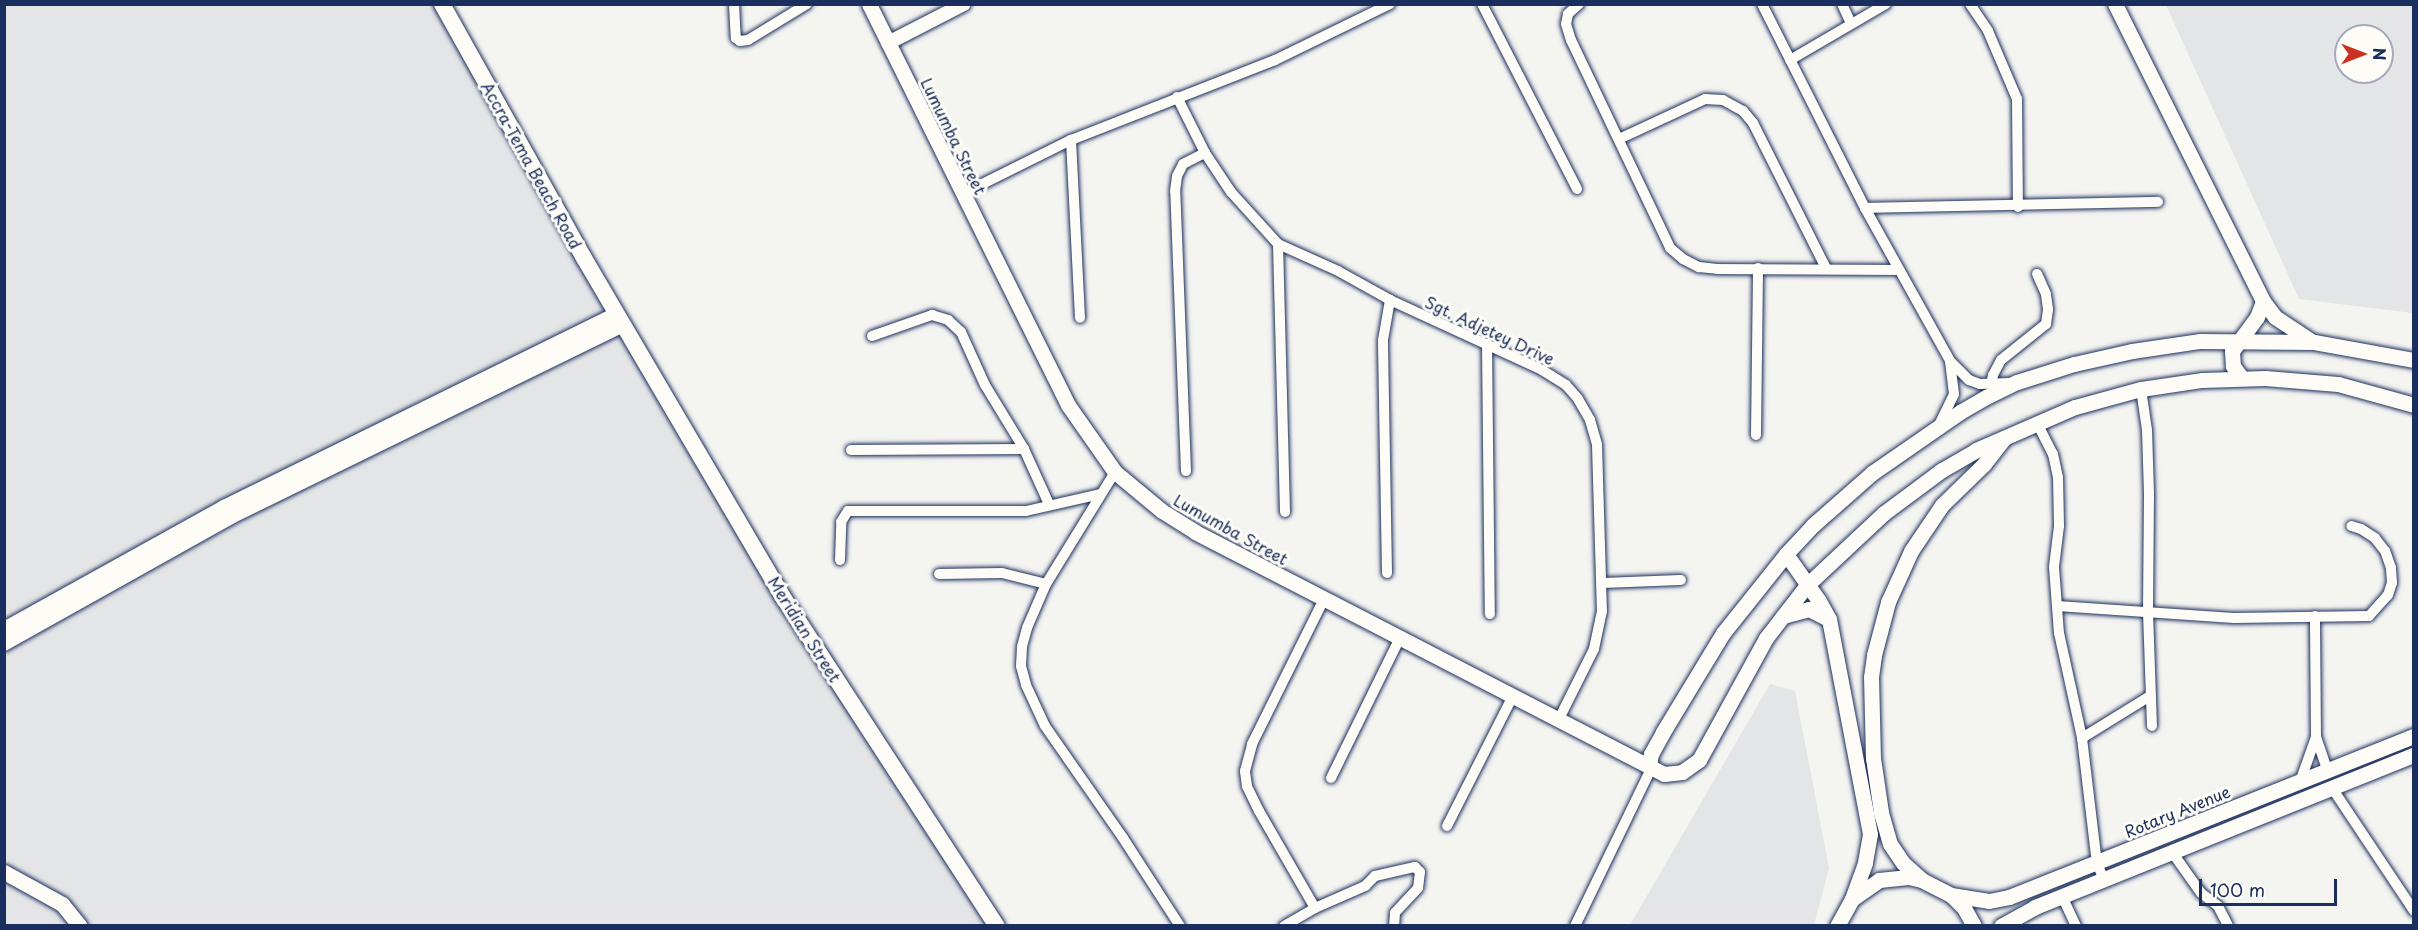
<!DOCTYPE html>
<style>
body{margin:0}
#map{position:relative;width:2418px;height:930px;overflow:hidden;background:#f4f4f1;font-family:"Playpen Sans",sans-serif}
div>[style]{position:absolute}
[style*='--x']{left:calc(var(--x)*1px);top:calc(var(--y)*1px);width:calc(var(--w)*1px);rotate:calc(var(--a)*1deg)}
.built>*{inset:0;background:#e4e5e6}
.roads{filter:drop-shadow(0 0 2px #1b2f5e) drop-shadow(0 0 2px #1b2f5e)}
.minor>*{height:10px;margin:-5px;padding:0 5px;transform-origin:5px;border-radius:5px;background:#fdfcf7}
.tertiary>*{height:14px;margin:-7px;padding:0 7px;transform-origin:7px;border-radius:7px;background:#fdfcf7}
.secondary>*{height:15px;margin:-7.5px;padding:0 7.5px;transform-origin:7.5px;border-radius:7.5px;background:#fdfcf7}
.primary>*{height:16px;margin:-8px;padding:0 8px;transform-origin:8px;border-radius:8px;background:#fdfcf7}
span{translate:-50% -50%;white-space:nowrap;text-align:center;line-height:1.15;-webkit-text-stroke:6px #fdfcf7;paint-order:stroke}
.street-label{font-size:16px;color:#1b2f5e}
.frame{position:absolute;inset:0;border:6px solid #1b2f5e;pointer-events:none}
.north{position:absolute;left:2334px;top:24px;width:60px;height:60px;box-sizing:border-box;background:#fdfcf7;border:2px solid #a3aaba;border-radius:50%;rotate:90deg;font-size:16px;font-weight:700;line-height:24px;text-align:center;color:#1b2f5e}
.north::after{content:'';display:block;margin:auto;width:21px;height:27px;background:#c8321e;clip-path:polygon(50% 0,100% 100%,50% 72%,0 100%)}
.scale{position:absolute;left:2199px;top:879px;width:138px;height:27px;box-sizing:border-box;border:3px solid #1b2f5e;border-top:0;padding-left:8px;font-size:18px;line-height:21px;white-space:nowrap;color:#1b2f5e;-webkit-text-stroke:4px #fdfcf7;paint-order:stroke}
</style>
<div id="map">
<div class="built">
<i style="clip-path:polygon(5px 5px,441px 5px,826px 658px,1001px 925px,5px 926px)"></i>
<i style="clip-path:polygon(evenodd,2166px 5px,2413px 5px,2413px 313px,2299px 299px,2166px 5px,2346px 36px,2382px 36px,2382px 72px,2346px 72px,2346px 36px)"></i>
<i style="clip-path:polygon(1770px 684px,1795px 691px,1829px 868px,1814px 925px,1630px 925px)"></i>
</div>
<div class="roads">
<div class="minor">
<i style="--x:734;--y:4;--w:34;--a:87"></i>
<i style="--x:736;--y:38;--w:5;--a:37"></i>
<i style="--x:740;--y:41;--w:8;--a:-7"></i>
<i style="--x:748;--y:40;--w:69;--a:-31.4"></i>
<i style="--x:1482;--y:4;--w:208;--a:62.8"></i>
<i style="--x:1579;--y:4;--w:15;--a:138"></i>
<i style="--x:1568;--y:14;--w:10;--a:101"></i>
<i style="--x:1566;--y:24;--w:17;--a:73"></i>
<i style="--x:1571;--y:40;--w:230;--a:64.5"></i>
<i style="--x:1670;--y:248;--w:17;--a:40"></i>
<i style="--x:1683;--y:259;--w:18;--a:27"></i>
<i style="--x:1699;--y:267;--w:18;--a:6"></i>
<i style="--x:1717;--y:269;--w:181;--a:0.3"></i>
<i style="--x:1762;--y:4;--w:229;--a:63.2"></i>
<i style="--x:1865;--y:208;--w:175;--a:60.9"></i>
<i style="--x:1950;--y:361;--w:27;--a:45"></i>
<i style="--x:1969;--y:380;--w:12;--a:20"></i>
<i style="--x:1980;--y:384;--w:29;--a:-2"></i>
<i style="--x:1842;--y:4;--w:21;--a:65"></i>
<i style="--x:1970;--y:4;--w:32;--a:56"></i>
<i style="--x:1988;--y:31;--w:74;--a:66.9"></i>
<i style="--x:2017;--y:99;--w:108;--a:89.5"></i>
<i style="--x:1790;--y:60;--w:111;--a:-30.3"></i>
<i style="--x:1177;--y:97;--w:63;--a:63.4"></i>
<i style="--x:1205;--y:153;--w:47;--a:56.3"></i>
<i style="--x:1231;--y:192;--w:70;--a:47.9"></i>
<i style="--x:1278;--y:244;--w:66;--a:24.2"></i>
<i style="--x:1338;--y:271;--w:60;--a:29.1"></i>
<i style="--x:1390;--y:300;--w:167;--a:24.7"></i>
<i style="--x:1542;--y:370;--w:28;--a:32"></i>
<i style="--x:1566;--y:385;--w:18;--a:49"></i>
<i style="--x:1578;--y:399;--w:24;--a:60"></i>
<i style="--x:1590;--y:420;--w:26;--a:74"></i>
<i style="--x:1597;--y:445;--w:166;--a:88.3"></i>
<i style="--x:1602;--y:611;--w:39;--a:102"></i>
<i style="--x:1594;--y:649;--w:78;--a:116.6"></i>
<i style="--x:1619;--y:139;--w:95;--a:-24.9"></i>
<i style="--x:1705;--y:99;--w:18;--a:3"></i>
<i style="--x:1723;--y:100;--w:23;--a:29"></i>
<i style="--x:1743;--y:111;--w:16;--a:50"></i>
<i style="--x:1753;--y:123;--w:162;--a:63.3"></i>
<i style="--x:1071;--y:140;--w:178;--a:87.1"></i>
<i style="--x:962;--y:194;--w:122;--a:-26.4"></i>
<i style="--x:1071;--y:140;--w:219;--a:-21.4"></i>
<i style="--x:1275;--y:60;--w:128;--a:-26"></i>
<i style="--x:1865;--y:208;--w:293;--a:-1.2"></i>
<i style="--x:1278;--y:244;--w:268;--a:88.5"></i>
<i style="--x:872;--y:336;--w:64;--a:-19.3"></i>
<i style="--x:932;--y:315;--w:17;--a:17"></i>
<i style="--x:948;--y:320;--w:18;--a:43"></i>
<i style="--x:961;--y:332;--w:58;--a:65.6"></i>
<i style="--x:985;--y:385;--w:75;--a:58.6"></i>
<i style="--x:1024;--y:449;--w:60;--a:65.6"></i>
<i style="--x:1487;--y:344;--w:270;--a:89.4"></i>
<i style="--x:1991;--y:384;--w:9;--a:-77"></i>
<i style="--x:1993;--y:375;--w:17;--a:-62"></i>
<i style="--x:2001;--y:360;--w:58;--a:-38.7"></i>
<i style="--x:2046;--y:324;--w:15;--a:-82"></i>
<i style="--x:2048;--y:309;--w:15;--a:-98"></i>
<i style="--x:2046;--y:294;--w:22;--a:-114"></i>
<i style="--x:2141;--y:389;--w:41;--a:81.7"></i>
<i style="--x:2147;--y:430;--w:64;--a:88.2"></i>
<i style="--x:2149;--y:494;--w:118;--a:90.5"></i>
<i style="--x:2148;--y:612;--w:114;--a:88"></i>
<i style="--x:1940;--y:423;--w:32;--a:-64"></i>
<i style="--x:1954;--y:394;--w:32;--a:-97"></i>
<i style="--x:2037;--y:423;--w:35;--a:63"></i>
<i style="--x:2053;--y:454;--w:24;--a:78"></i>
<i style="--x:2058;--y:477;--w:49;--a:88.8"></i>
<i style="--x:2059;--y:526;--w:41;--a:97"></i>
<i style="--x:2054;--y:567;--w:66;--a:85.7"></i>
<i style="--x:2059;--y:633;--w:107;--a:77.6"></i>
<i style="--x:2082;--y:738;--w:126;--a:83.2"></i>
<i style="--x:2097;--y:863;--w:18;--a:68"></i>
<i style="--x:1756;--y:435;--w:167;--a:-89.3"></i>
<i style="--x:851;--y:450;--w:173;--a:-0.3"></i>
<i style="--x:1186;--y:471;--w:280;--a:-92.2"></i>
<i style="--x:1175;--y:191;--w:15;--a:-82"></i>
<i style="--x:1177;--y:176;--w:13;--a:-63"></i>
<i style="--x:1183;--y:164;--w:25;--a:-27"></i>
<i style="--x:1115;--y:472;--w:132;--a:121.6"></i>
<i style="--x:1046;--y:584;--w:48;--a:113.4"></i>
<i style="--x:1027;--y:628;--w:20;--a:105"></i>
<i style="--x:1022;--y:647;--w:19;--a:93"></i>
<i style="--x:1021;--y:666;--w:20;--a:75"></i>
<i style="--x:1026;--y:685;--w:45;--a:65.1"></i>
<i style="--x:1045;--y:726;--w:136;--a:55.1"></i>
<i style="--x:1123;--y:838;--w:105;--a:57.1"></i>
<i style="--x:840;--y:560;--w:38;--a:-88"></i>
<i style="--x:841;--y:522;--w:13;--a:-58"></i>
<i style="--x:848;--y:511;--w:178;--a:0"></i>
<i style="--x:1026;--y:511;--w:76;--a:-12.9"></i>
<i style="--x:1387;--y:573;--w:233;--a:-91"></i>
<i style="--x:1383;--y:340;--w:41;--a:-80.1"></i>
<i style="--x:939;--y:574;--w:63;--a:-0.9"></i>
<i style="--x:1002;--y:573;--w:45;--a:14"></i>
<i style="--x:1602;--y:583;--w:79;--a:-2.2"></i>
<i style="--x:2057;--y:606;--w:177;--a:3.9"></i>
<i style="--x:2234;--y:618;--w:135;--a:-0.8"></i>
<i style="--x:2369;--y:616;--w:28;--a:-48"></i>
<i style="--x:2388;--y:595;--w:13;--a:-72"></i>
<i style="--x:2392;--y:583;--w:15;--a:-94"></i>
<i style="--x:2391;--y:568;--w:18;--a:-109"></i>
<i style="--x:2385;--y:551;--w:16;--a:-128"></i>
<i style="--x:2375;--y:538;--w:17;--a:-147"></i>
<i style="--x:2361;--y:529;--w:10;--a:-163"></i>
<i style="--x:2316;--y:737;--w:36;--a:71"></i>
<i style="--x:2082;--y:738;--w:80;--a:-31.7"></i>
<i style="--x:1331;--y:778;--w:156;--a:-63.8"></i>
<i style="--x:2300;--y:782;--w:48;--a:-70.4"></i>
<i style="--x:2316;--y:737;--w:121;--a:-90.5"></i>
<i style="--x:2332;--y:788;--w:148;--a:56.3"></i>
<i style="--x:1447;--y:826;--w:146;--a:-63.1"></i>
<i style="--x:2172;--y:852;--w:50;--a:54.7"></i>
<i style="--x:2201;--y:893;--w:21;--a:37"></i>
<i style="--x:2218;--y:906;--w:22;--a:63"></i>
<i style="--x:2062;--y:896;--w:33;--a:65"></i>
<i style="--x:1315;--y:908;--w:55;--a:-23.7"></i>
<i style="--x:1365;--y:886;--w:14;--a:-45"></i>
<i style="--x:1375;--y:876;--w:41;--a:-12.7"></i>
<i style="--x:1415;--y:867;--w:7;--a:45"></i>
<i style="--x:1420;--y:872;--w:16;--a:97"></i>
<i style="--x:1418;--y:888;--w:34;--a:133"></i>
<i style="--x:1395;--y:913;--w:13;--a:94"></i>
<i style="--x:1284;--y:926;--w:36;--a:-30"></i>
<i style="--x:1315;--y:908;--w:112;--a:-120"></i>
<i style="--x:1259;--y:811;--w:28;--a:-116"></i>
<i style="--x:1247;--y:786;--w:15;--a:-98"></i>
<i style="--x:1245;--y:771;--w:28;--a:-75"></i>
<i style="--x:1252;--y:744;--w:162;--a:-63.6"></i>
<i style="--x:1575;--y:926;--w:174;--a:-64.2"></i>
</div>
<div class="tertiary">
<i style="--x:888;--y:43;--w:85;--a:-27.2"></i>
<i style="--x:4;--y:629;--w:252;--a:-29"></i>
<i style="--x:224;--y:507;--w:438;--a:-26.2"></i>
<i style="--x:4;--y:644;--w:260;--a:-29.2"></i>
<i style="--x:231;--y:517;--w:436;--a:-26.1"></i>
</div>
<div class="secondary">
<i style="--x:869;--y:4;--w:448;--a:63.6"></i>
<i style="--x:1068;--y:405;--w:82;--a:55"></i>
<i style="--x:1115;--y:472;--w:61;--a:39.7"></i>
<i style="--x:1162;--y:511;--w:39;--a:32"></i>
<i style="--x:1195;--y:532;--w:528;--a:27.29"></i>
<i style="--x:1664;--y:774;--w:18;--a:-6"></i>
<i style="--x:1682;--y:772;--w:21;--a:-35"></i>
<i style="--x:1699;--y:760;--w:139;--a:-61.2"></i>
<i style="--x:1766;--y:638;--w:67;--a:-52.3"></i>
<i style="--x:1807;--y:585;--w:105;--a:-43.1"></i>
<i style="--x:1884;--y:513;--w:72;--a:-36.6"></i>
<i style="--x:1942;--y:470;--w:39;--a:-30"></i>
<i style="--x:1976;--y:450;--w:108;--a:-23.5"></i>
<i style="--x:2075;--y:407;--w:68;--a:-15.3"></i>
<i style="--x:2141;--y:389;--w:62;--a:-8.4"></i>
<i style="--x:2202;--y:380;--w:63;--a:-1.8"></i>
<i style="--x:2265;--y:378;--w:73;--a:4.7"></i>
<i style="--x:2338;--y:384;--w:79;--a:15.4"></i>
<i style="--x:2115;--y:4;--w:332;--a:63.5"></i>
<i style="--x:2263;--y:301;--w:20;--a:53"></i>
<i style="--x:2275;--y:317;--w:43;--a:33.7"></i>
<i style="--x:2241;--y:377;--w:14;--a:-126"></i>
<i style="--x:2233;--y:366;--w:15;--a:-94"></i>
<i style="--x:2232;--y:351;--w:42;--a:-53.7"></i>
<i style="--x:2257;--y:317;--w:17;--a:-69"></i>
<i style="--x:1786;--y:554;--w:57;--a:54.9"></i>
<i style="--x:1819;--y:601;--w:21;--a:61"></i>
<i style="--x:1829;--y:619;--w:219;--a:79.2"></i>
<i style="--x:1870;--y:834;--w:29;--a:100"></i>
<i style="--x:1865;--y:863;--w:38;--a:110"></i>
<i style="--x:1852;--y:899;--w:31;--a:119"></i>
<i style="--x:1783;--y:616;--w:27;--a:-15"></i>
<i style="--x:1809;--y:609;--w:22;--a:27"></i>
<i style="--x:1649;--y:766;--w:12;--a:-81"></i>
<i style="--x:1651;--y:754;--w:25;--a:-61"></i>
<i style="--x:1663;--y:732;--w:116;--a:-58.8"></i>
<i style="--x:1723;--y:633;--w:101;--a:-51.4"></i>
<i style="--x:1786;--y:554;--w:40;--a:-47"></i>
<i style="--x:1813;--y:525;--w:79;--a:-41.4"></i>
<i style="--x:1872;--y:473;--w:107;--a:-34.7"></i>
<i style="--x:1960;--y:412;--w:30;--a:-30"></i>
<i style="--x:1986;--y:397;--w:34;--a:-26"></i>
<i style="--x:2017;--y:382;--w:60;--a:-17.5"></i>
<i style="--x:2074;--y:364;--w:59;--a:-12.6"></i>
<i style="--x:2132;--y:351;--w:69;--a:-8.4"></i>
<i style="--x:2200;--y:341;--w:114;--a:0.5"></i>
<i style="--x:2314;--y:342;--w:102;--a:10.2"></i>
<i style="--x:4;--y:872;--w:66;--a:28.9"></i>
<i style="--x:62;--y:904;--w:28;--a:51"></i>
<i style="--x:1951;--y:895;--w:38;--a:9"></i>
<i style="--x:1989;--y:901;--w:20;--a:-11"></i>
<i style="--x:2009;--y:897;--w:436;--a:-21.7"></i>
<i style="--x:1852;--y:899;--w:33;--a:-35"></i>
<i style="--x:1879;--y:880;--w:29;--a:-6"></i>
<i style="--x:1908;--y:877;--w:14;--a:12"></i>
<i style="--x:1974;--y:926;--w:21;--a:-119"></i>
<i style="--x:1964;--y:908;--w:18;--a:-135"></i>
<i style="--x:1951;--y:895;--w:33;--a:-153"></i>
<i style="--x:1922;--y:880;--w:25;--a:-138"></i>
<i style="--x:1903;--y:863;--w:23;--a:-124"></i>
<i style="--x:1890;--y:844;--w:33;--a:-106"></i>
<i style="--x:1881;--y:812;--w:55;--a:-98.4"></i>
<i style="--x:1873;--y:758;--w:81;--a:-91.4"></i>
<i style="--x:1871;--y:677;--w:22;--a:-82"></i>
<i style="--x:1874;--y:655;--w:55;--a:-75.2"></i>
<i style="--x:1888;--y:602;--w:56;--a:-65.7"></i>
<i style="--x:1911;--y:551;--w:55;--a:-56"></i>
<i style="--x:1942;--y:505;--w:59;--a:-44.3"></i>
<i style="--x:1984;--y:464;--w:31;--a:-52"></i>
<i style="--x:2001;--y:926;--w:39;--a:-29"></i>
<i style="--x:2035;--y:907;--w:408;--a:-21.9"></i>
</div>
<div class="primary">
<i style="--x:442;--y:4;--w:291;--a:60.8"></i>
<i style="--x:584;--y:258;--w:393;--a:59.6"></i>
<i style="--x:783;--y:597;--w:392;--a:57"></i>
</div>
</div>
<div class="street-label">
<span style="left:954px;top:136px;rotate:64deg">Lumumba Street</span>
<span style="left:532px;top:165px;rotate:61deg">Accra-Tema Beach Road</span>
<span style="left:1490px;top:330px;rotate:25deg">Sgt. Adjetey Drive</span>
<span style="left:1231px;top:529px;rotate:29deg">Lumumba Street</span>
<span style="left:805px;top:629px;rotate:58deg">Meridian Street</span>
<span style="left:2177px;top:811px;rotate:-22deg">Rotary Avenue</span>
</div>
<div class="frame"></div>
<div class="north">N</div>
<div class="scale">100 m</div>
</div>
